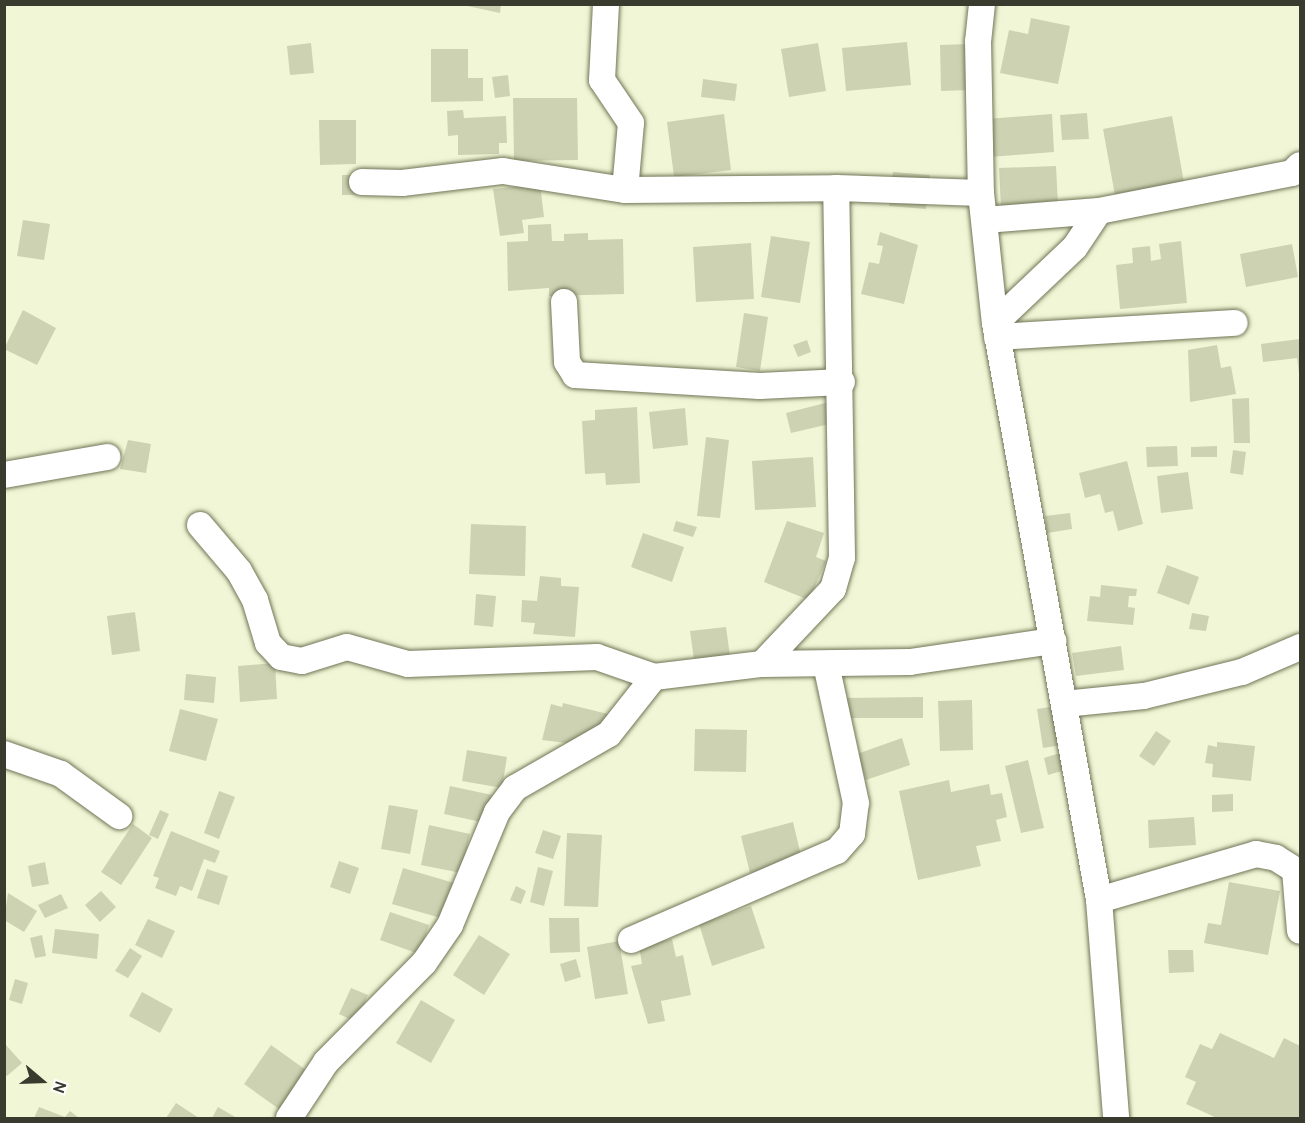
<!DOCTYPE html>
<style>
body{margin:0}
#map{position:relative;width:1305px;height:1123px;overflow:hidden;background:#f1f7d6;font-family:Cabin,sans-serif}
div>[style]{position:absolute}
[style*='--x']{left:calc(var(--x)*1px);top:calc(var(--y)*1px);width:calc(var(--w)*1px);rotate:calc(var(--a)*1deg)}
.building>*{inset:0;background:#cdd3b2}
.roads{filter:drop-shadow(0 0 2px #707557) drop-shadow(0 0 2px #707557)}
.minor>*{height:26px;margin:-13px;padding:0 13px;transform-origin:13px;border-radius:13px;background:#fff}
span{translate:-50% -50%;white-space:nowrap;text-align:center;line-height:1.15;-webkit-text-stroke:5px #fff;paint-order:stroke}
.frame{position:absolute;inset:0;border:6px solid #393b2e;pointer-events:none}
.north{position:absolute;left:12px;top:1051px;width:60px;height:60px;-webkit-text-stroke:4px #fff;paint-order:stroke;rotate:109deg;font-size:16px;font-weight:700;line-height:24px;text-align:center;color:#393b2e}
.north::after{content:'';display:block;margin:auto;width:21px;height:27px;background:#393b2e;clip-path:polygon(50% 0,100% 100%,50% 72%,0 100%)}
</style>
<div id="map">
<div class="building">
<i style="clip-path:polygon(458px 4px,501px 4px,500px 13px)"></i>
<i style="clip-path:polygon(1031px 18px,1070px 26px,1058px 84px,1000px 73px,1009px 30px,1028px 34px)"></i>
<i style="clip-path:polygon(907px 42px,911px 85px,846px 91px,842px 48px)"></i>
<i style="clip-path:polygon(311px 43px,314px 73px,290px 75px,287px 46px)"></i>
<i style="clip-path:polygon(818px 43px,826px 91px,789px 97px,781px 49px)"></i>
<i style="clip-path:polygon(969px 44px,970px 90px,941px 91px,940px 45px)"></i>
<i style="clip-path:polygon(431px 49px,468px 49px,468px 78px,483px 78px,483px 101px,431px 102px)"></i>
<i style="clip-path:polygon(508px 75px,510px 96px,495px 98px,492px 77px)"></i>
<i style="clip-path:polygon(703px 79px,737px 84px,735px 101px,701px 97px)"></i>
<i style="clip-path:polygon(513px 98px,577px 98px,578px 160px,514px 161px)"></i>
<i style="clip-path:polygon(463px 110px,464px 118px,506px 116px,507px 143px,499px 143px,499px 154px,458px 155px,458px 135px,448px 136px,447px 111px)"></i>
<i style="clip-path:polygon(1087px 113px,1089px 139px,1062px 140px,1060px 115px)"></i>
<i style="clip-path:polygon(724px 114px,731px 170px,674px 177px,667px 122px)"></i>
<i style="clip-path:polygon(1052px 114px,1054px 152px,990px 157px,987px 119px)"></i>
<i style="clip-path:polygon(1172px 116px,1185px 188px,1116px 201px,1103px 129px)"></i>
<i style="clip-path:polygon(319px 120px,356px 120px,356px 164px,320px 165px)"></i>
<i style="clip-path:polygon(1056px 166px,1058px 205px,1001px 208px,999px 168px)"></i>
<i style="clip-path:polygon(893px 172px,930px 175px,926px 209px,889px 206px)"></i>
<i style="clip-path:polygon(342px 175px,360px 175px,360px 195px,342px 195px)"></i>
<i style="clip-path:polygon(540px 184px,544px 217px,522px 220px,524px 233px,500px 236px,493px 189px)"></i>
<i style="clip-path:polygon(23px 220px,50px 224px,44px 260px,17px 256px)"></i>
<i style="clip-path:polygon(551px 224px,552px 241px,564px 241px,564px 234px,588px 233px,588px 240px,623px 239px,624px 294px,549px 296px,549px 288px,508px 291px,507px 242px,528px 241px,528px 225px)"></i>
<i style="clip-path:polygon(880px 232px,918px 245px,904px 304px,861px 294px,869px 262px,879px 264px,883px 246px,877px 245px)"></i>
<i style="clip-path:polygon(771px 236px,810px 242px,800px 303px,761px 297px)"></i>
<i style="clip-path:polygon(1181px 241px,1187px 303px,1120px 309px,1116px 265px,1133px 263px,1132px 248px,1150px 246px,1151px 261px,1161px 259px,1159px 244px)"></i>
<i style="clip-path:polygon(751px 243px,754px 299px,696px 302px,693px 247px)"></i>
<i style="clip-path:polygon(1292px 244px,1298px 277px,1246px 287px,1240px 254px)"></i>
<i style="clip-path:polygon(23px 310px,56px 328px,37px 365px,4px 349px)"></i>
<i style="clip-path:polygon(744px 313px,768px 317px,760px 371px,736px 367px)"></i>
<i style="clip-path:polygon(1300px 339px,1300px 381px,1297px 358px,1263px 362px,1261px 344px)"></i>
<i style="clip-path:polygon(807px 340px,811px 352px,798px 357px,793px 345px)"></i>
<i style="clip-path:polygon(1217px 345px,1221px 368px,1231px 366px,1236px 394px,1190px 402px,1188px 350px)"></i>
<i style="clip-path:polygon(1249px 398px,1250px 443px,1234px 443px,1232px 399px)"></i>
<i style="clip-path:polygon(833px 401px,838px 422px,791px 433px,786px 413px)"></i>
<i style="clip-path:polygon(637px 407px,640px 483px,606px 485px,605px 473px,585px 474px,582px 421px,595px 420px,595px 410px)"></i>
<i style="clip-path:polygon(685px 408px,688px 445px,653px 449px,649px 412px)"></i>
<i style="clip-path:polygon(706px 437px,729px 440px,720px 518px,697px 516px)"></i>
<i style="clip-path:polygon(128px 440px,151px 444px,146px 473px,120px 469px)"></i>
<i style="clip-path:polygon(1177px 446px,1178px 466px,1147px 467px,1146px 447px)"></i>
<i style="clip-path:polygon(1217px 446px,1217px 457px,1191px 457px,1191px 447px)"></i>
<i style="clip-path:polygon(1233px 450px,1246px 452px,1243px 475px,1230px 473px)"></i>
<i style="clip-path:polygon(813px 457px,816px 507px,755px 510px,752px 461px)"></i>
<i style="clip-path:polygon(1127px 461px,1143px 524px,1118px 531px,1113px 511px,1105px 513px,1100px 494px,1085px 498px,1079px 473px)"></i>
<i style="clip-path:polygon(1188px 472px,1193px 509px,1161px 513px,1157px 476px)"></i>
<i style="clip-path:polygon(1070px 513px,1072px 529px,1047px 533px,1045px 516px)"></i>
<i style="clip-path:polygon(676px 521px,697px 527px,693px 537px,673px 531px)"></i>
<i style="clip-path:polygon(787px 521px,824px 533px,816px 557px,826px 561px,809px 600px,764px 582px)"></i>
<i style="clip-path:polygon(471px 524px,526px 526px,525px 576px,469px 574px)"></i>
<i style="clip-path:polygon(643px 533px,684px 547px,672px 582px,631px 567px)"></i>
<i style="clip-path:polygon(1167px 565px,1199px 577px,1189px 605px,1157px 593px)"></i>
<i style="clip-path:polygon(540px 576px,561px 578px,561px 586px,579px 587px,575px 637px,533px 634px,535px 623px,521px 622px,522px 600px,537px 601px)"></i>
<i style="clip-path:polygon(1101px 585px,1137px 589px,1136px 596px,1129px 596px,1128px 607px,1135px 608px,1133px 625px,1087px 621px,1090px 596px,1100px 597px)"></i>
<i style="clip-path:polygon(476px 594px,496px 596px,493px 627px,474px 625px)"></i>
<i style="clip-path:polygon(135px 612px,140px 651px,112px 655px,107px 616px)"></i>
<i style="clip-path:polygon(1192px 613px,1209px 616px,1206px 631px,1189px 629px)"></i>
<i style="clip-path:polygon(726px 627px,730px 656px,694px 660px,690px 631px)"></i>
<i style="clip-path:polygon(1121px 646px,1124px 670px,1076px 676px,1072px 653px)"></i>
<i style="clip-path:polygon(275px 663px,277px 699px,240px 702px,238px 666px)"></i>
<i style="clip-path:polygon(186px 674px,216px 677px,214px 703px,184px 700px)"></i>
<i style="clip-path:polygon(923px 697px,923px 718px,844px 718px,844px 698px)"></i>
<i style="clip-path:polygon(972px 700px,973px 750px,940px 751px,938px 701px)"></i>
<i style="clip-path:polygon(563px 703px,608px 714px,600px 747px,542px 740px,551px 704px,562px 707px)"></i>
<i style="clip-path:polygon(1056px 706px,1062px 745px,1043px 748px,1037px 709px)"></i>
<i style="clip-path:polygon(180px 709px,218px 719px,206px 761px,169px 751px)"></i>
<i style="clip-path:polygon(695px 729px,747px 730px,746px 772px,694px 771px)"></i>
<i style="clip-path:polygon(1156px 731px,1171px 741px,1154px 766px,1139px 756px)"></i>
<i style="clip-path:polygon(902px 738px,910px 765px,866px 780px,857px 754px)"></i>
<i style="clip-path:polygon(1217px 742px,1255px 746px,1251px 781px,1212px 777px,1213px 764px,1205px 763px,1208px 745px,1217px 747px)"></i>
<i style="clip-path:polygon(467px 750px,507px 757px,502px 788px,462px 781px)"></i>
<i style="clip-path:polygon(1060px 753px,1065px 770px,1048px 775px,1044px 758px)"></i>
<i style="clip-path:polygon(1028px 760px,1044px 828px,1021px 833px,1005px 766px)"></i>
<i style="clip-path:polygon(949px 780px,951px 792px,989px 784px,991px 795px,1002px 793px,1007px 817px,996px 820px,1001px 841px,976px 846px,981px 866px,918px 880px,899px 791px)"></i>
<i style="clip-path:polygon(450px 786px,492px 795px,486px 823px,444px 814px)"></i>
<i style="clip-path:polygon(219px 791px,235px 797px,219px 839px,204px 833px)"></i>
<i style="clip-path:polygon(1233px 794px,1233px 811px,1212px 812px,1212px 795px)"></i>
<i style="clip-path:polygon(389px 805px,418px 810px,410px 854px,381px 849px)"></i>
<i style="clip-path:polygon(160px 810px,169px 814px,158px 839px,149px 835px)"></i>
<i style="clip-path:polygon(1194px 817px,1196px 845px,1149px 848px,1148px 820px)"></i>
<i style="clip-path:polygon(793px 822px,802px 860px,750px 873px,741px 836px)"></i>
<i style="clip-path:polygon(133px 824px,152px 838px,121px 885px,101px 872px)"></i>
<i style="clip-path:polygon(429px 825px,470px 834px,461px 873px,421px 865px)"></i>
<i style="clip-path:polygon(543px 830px,561px 836px,553px 859px,535px 853px)"></i>
<i style="clip-path:polygon(171px 831px,220px 851px,215px 863px,204px 859px,192px 891px,180px 886px,176px 896px,155px 888px,159px 878px,153px 876px)"></i>
<i style="clip-path:polygon(567px 833px,602px 835px,598px 907px,564px 906px)"></i>
<i style="clip-path:polygon(339px 861px,359px 868px,350px 894px,330px 887px)"></i>
<i style="clip-path:polygon(45px 862px,49px 884px,32px 887px,28px 866px)"></i>
<i style="clip-path:polygon(538px 867px,553px 871px,544px 906px,530px 902px)"></i>
<i style="clip-path:polygon(403px 868px,461px 885px,451px 921px,392px 904px)"></i>
<i style="clip-path:polygon(207px 869px,228px 876px,219px 905px,197px 898px)"></i>
<i style="clip-path:polygon(1229px 882px,1280px 891px,1268px 955px,1204px 943px,1208px 923px,1221px 925px)"></i>
<i style="clip-path:polygon(516px 886px,526px 891px,521px 904px,510px 900px)"></i>
<i style="clip-path:polygon(101px 891px,116px 907px,100px 922px,85px 905px)"></i>
<i style="clip-path:polygon(8px 893px,37px 911px,24px 932px,4px 920px)"></i>
<i style="clip-path:polygon(61px 894px,68px 908px,45px 918px,38px 905px)"></i>
<i style="clip-path:polygon(751px 906px,765px 948px,712px 966px,699px 924px)"></i>
<i style="clip-path:polygon(390px 912px,429px 925px,419px 954px,380px 940px)"></i>
<i style="clip-path:polygon(549px 918px,579px 918px,580px 952px,550px 953px)"></i>
<i style="clip-path:polygon(148px 919px,175px 931px,162px 958px,135px 945px)"></i>
<i style="clip-path:polygon(55px 929px,99px 934px,97px 959px,52px 953px)"></i>
<i style="clip-path:polygon(42px 935px,46px 956px,35px 958px,30px 938px)"></i>
<i style="clip-path:polygon(479px 935px,510px 954px,484px 995px,453px 975px)"></i>
<i style="clip-path:polygon(672px 939px,676px 957px,683px 955px,691px 995px,661px 1001px,665px 1021px,648px 1024px,631px 966px,642px 964px,639px 946px)"></i>
<i style="clip-path:polygon(619px 941px,628px 994px,595px 999px,587px 947px)"></i>
<i style="clip-path:polygon(130px 948px,142px 956px,128px 978px,115px 971px)"></i>
<i style="clip-path:polygon(1168px 950px,1193px 950px,1194px 972px,1169px 973px)"></i>
<i style="clip-path:polygon(576px 959px,581px 977px,565px 982px,560px 964px)"></i>
<i style="clip-path:polygon(15px 979px,28px 983px,22px 1004px,9px 1000px)"></i>
<i style="clip-path:polygon(351px 988px,368px 995px,356px 1022px,339px 1014px)"></i>
<i style="clip-path:polygon(142px 992px,173px 1009px,160px 1033px,129px 1016px)"></i>
<i style="clip-path:polygon(421px 1000px,455px 1020px,431px 1063px,396px 1043px)"></i>
<i style="clip-path:polygon(1220px 1033px,1274px 1058px,1284px 1038px,1300px 1046px,1300px 1118px,1217px 1118px,1186px 1104px,1196px 1082px,1185px 1077px,1200px 1044px,1212px 1049px)"></i>
<i style="clip-path:polygon(6px 1045px,22px 1063px,7px 1076px,4px 1073px)"></i>
<i style="clip-path:polygon(271px 1045px,313px 1075px,286px 1114px,244px 1084px)"></i>
<i style="clip-path:polygon(176px 1103px,199px 1118px,166px 1118px)"></i>
<i style="clip-path:polygon(39px 1107px,65px 1117px,70px 1111px,79px 1118px,34px 1118px)"></i>
<i style="clip-path:polygon(218px 1107px,237px 1118px,212px 1118px)"></i>
</div>
<div class="roads">
<div class="minor">
<i style="--x:606;--y:4;--w:76;--a:93"></i>
<i style="--x:602;--y:80;--w:52;--a:56"></i>
<i style="--x:631;--y:123;--w:67;--a:95.1"></i>
<i style="--x:982;--y:4;--w:37;--a:96"></i>
<i style="--x:978;--y:41;--w:152;--a:88.9"></i>
<i style="--x:981;--y:193;--w:131;--a:83.9"></i>
<i style="--x:995;--y:323;--w:586;--a:79.78"></i>
<i style="--x:1099;--y:900;--w:219;--a:85.5"></i>
<i style="--x:362;--y:182;--w:40;--a:1.4"></i>
<i style="--x:402;--y:183;--w:102;--a:-6.8"></i>
<i style="--x:503;--y:171;--w:123;--a:8.9"></i>
<i style="--x:625;--y:190;--w:211;--a:-0.5"></i>
<i style="--x:836;--y:188;--w:145;--a:2"></i>
<i style="--x:985;--y:220;--w:114;--a:-4.5"></i>
<i style="--x:1099;--y:211;--w:197;--a:-11.1"></i>
<i style="--x:1292;--y:173;--w:11;--a:-45"></i>
<i style="--x:564;--y:302;--w:60;--a:87.1"></i>
<i style="--x:567;--y:362;--w:15;--a:58"></i>
<i style="--x:575;--y:375;--w:185;--a:3.4"></i>
<i style="--x:760;--y:386;--w:82;--a:-2.8"></i>
<i style="--x:995;--y:323;--w:110;--a:-43.5"></i>
<i style="--x:1075;--y:247;--w:43;--a:-56.3"></i>
<i style="--x:997;--y:337;--w:238;--a:-3.4"></i>
<i style="--x:4;--y:475;--w:105;--a:-9.9"></i>
<i style="--x:200;--y:525;--w:60;--a:49.7"></i>
<i style="--x:239;--y:571;--w:33;--a:61"></i>
<i style="--x:255;--y:600;--w:45;--a:73.2"></i>
<i style="--x:268;--y:643;--w:19;--a:47"></i>
<i style="--x:281;--y:657;--w:21;--a:11"></i>
<i style="--x:302;--y:661;--w:47;--a:-17.3"></i>
<i style="--x:347;--y:647;--w:63;--a:15.6"></i>
<i style="--x:408;--y:664;--w:189;--a:-2.1"></i>
<i style="--x:597;--y:657;--w:60;--a:19.3"></i>
<i style="--x:762;--y:664;--w:103;--a:-46.6"></i>
<i style="--x:833;--y:589;--w:32;--a:-74"></i>
<i style="--x:842;--y:558;--w:370;--a:-90.9"></i>
<i style="--x:1064;--y:704;--w:80;--a:-5.7"></i>
<i style="--x:1144;--y:696;--w:101;--a:-13.8"></i>
<i style="--x:1242;--y:672;--w:63;--a:-23.3"></i>
<i style="--x:4;--y:754;--w:60;--a:19.3"></i>
<i style="--x:61;--y:774;--w:72;--a:35.9"></i>
<i style="--x:1099;--y:900;--w:164;--a:-16.3"></i>
<i style="--x:1256;--y:854;--w:20;--a:11"></i>
<i style="--x:1276;--y:858;--w:22;--a:32"></i>
<i style="--x:1295;--y:870;--w:61;--a:85.3"></i>
<i style="--x:631;--y:940;--w:224;--a:-23.4"></i>
<i style="--x:837;--y:851;--w:23;--a:-49"></i>
<i style="--x:852;--y:834;--w:31;--a:-83"></i>
<i style="--x:856;--y:803;--w:142;--a:-102.2"></i>
<i style="--x:289;--y:1118;--w:67;--a:-56.5"></i>
<i style="--x:326;--y:1062;--w:139;--a:-45.3"></i>
<i style="--x:424;--y:963;--w:46;--a:-55.6"></i>
<i style="--x:450;--y:925;--w:122;--a:-67.4"></i>
<i style="--x:497;--y:812;--w:30;--a:-53"></i>
<i style="--x:515;--y:788;--w:108;--a:-29.9"></i>
<i style="--x:609;--y:734;--w:73;--a:-51.7"></i>
<i style="--x:654;--y:677;--w:109;--a:-6.9"></i>
<i style="--x:762;--y:664;--w:148;--a:-0.8"></i>
<i style="--x:910;--y:662;--w:145;--a:-8.4"></i>
</div>
</div>
<div class="frame"></div>
<div class="north">N</div>
</div>
